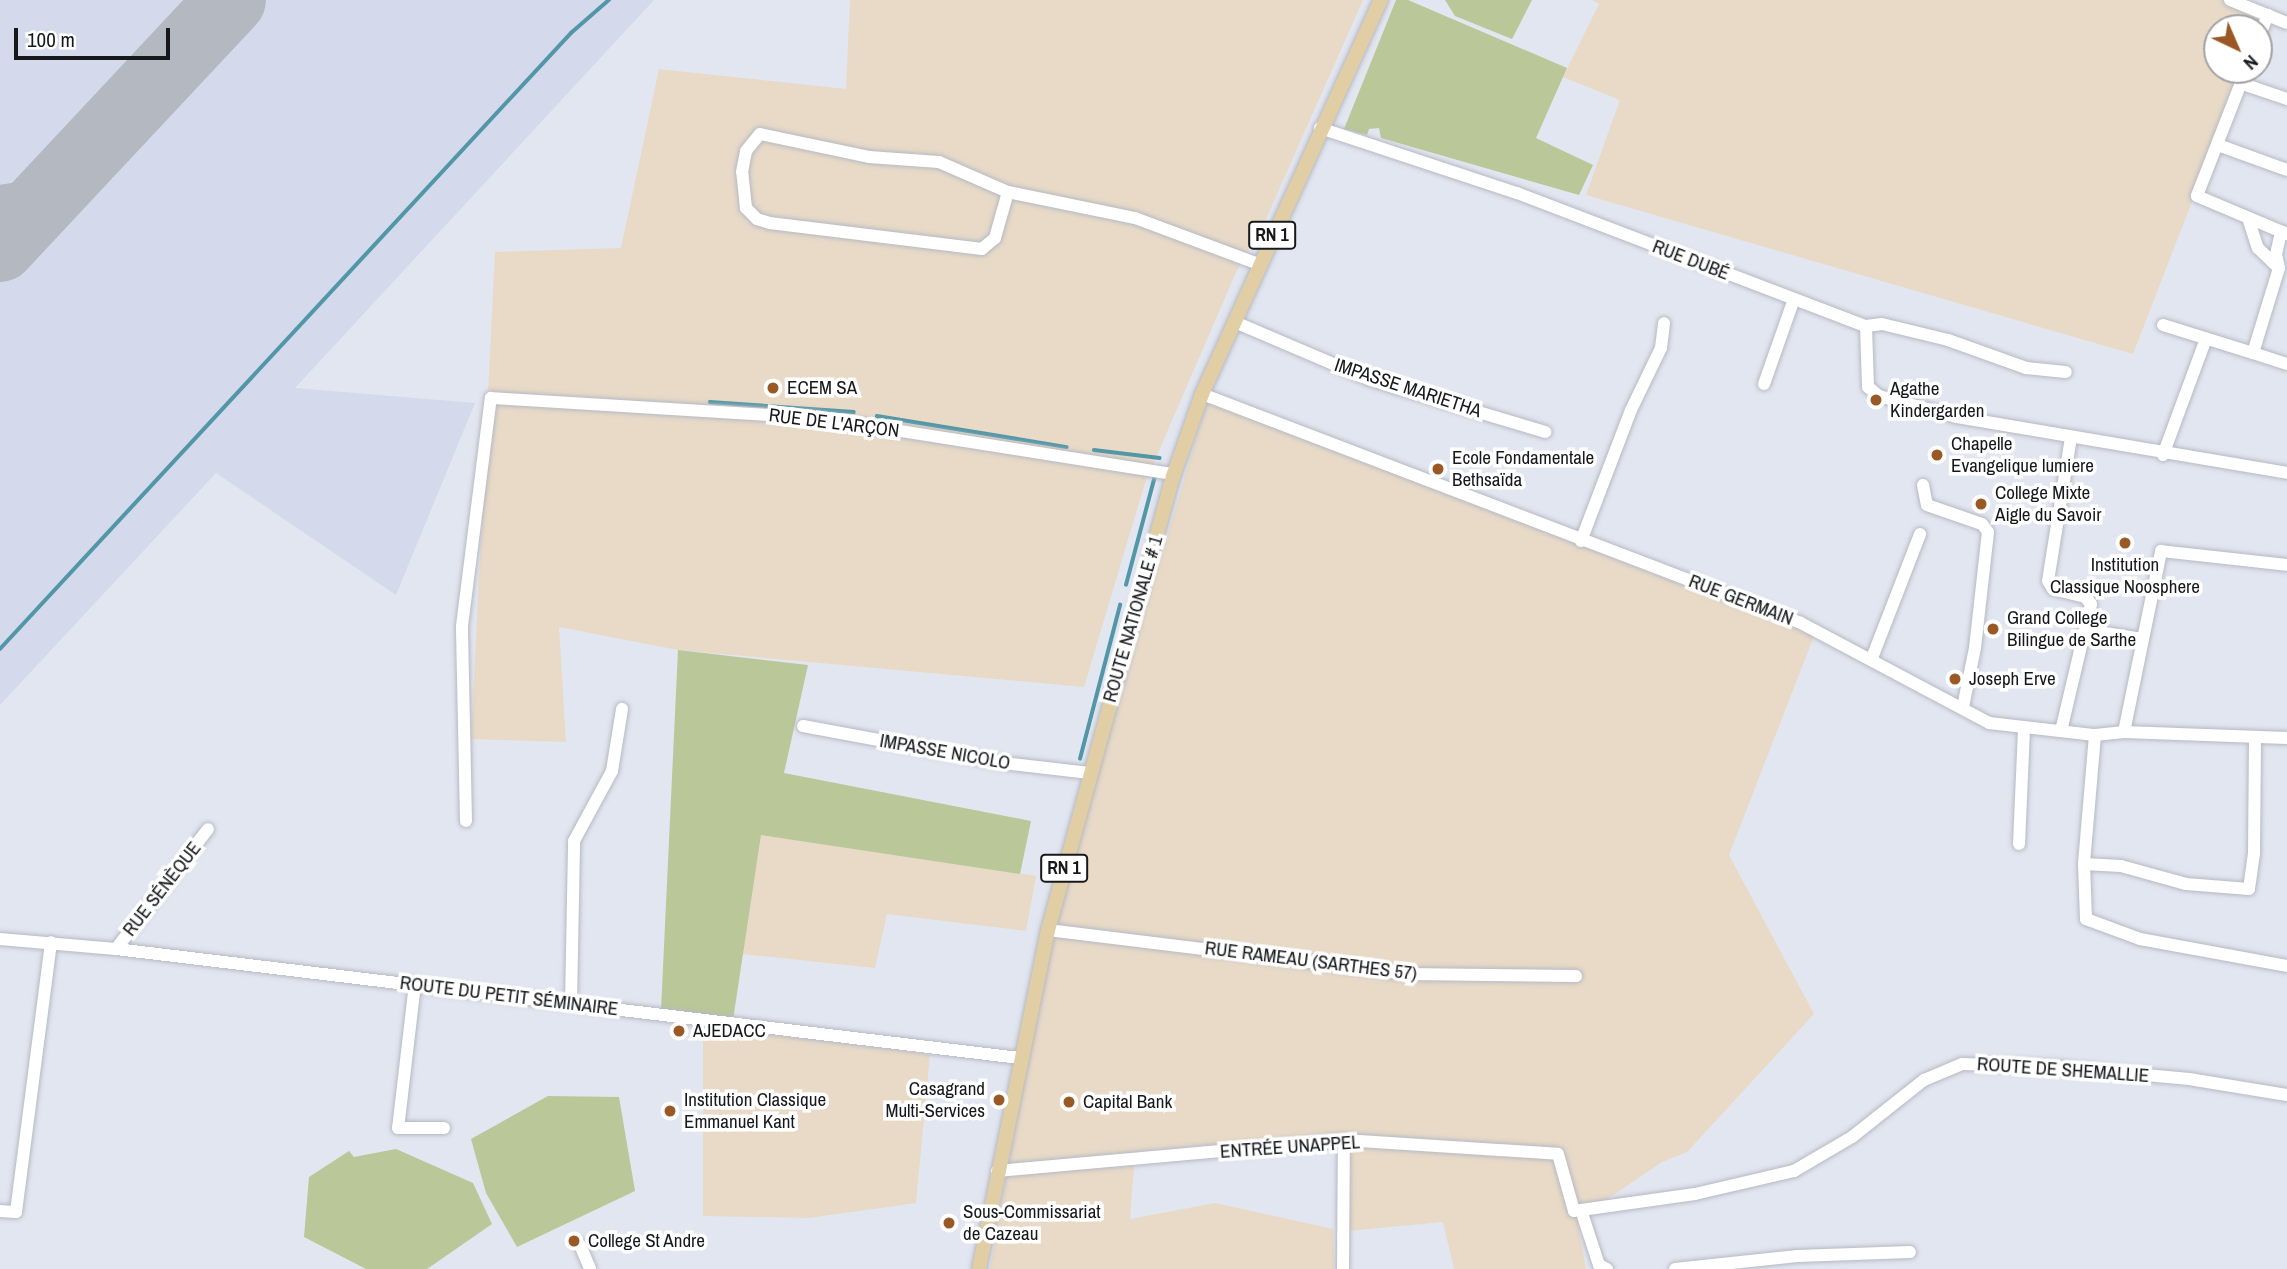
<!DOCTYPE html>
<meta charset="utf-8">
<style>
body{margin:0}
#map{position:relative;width:2287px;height:1269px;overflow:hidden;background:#e2e6f0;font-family:"Archivo Narrow",sans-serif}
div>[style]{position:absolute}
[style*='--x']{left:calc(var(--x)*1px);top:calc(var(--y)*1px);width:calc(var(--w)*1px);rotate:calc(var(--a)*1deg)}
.industrial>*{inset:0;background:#e8dac7}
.built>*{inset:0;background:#d4daeb}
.green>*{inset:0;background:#bac798}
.stream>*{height:3.5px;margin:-1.75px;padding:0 1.75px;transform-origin:1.75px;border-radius:1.75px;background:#5297a7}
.taxiway>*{height:28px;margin:-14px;padding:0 14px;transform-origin:14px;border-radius:14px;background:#b4b8c0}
.runway>*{height:70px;margin:-35px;padding:0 35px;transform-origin:35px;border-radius:35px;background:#b4b8c0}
.roads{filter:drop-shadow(0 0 2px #b6b9c3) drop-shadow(0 0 2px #b6b9c3)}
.minor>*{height:12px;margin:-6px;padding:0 6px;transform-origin:6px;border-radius:6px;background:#fff}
.major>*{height:14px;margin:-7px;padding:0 7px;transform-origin:7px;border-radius:7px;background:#e1cea4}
.dots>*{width:19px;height:19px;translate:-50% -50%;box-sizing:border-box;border:4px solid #fff;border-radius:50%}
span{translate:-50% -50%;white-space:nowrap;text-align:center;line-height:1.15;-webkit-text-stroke:7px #fff;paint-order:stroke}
.shield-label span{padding:2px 5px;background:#fff;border:2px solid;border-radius:5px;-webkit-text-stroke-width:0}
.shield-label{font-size:18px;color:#17181b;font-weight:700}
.street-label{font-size:19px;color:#17181b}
.poi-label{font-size:19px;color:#17181b}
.left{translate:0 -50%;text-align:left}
.right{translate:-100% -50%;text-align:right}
.north{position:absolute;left:2203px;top:14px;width:70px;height:70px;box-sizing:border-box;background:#fff;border:2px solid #a2a3a4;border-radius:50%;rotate:136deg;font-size:19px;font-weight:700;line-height:28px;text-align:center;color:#17181b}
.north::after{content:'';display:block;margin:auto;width:24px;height:32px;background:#9a5924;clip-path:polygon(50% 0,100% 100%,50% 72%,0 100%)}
.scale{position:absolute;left:14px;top:28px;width:156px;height:32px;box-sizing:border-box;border:4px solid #17181b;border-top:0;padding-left:9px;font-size:21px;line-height:24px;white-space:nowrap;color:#17181b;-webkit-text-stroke:5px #fff;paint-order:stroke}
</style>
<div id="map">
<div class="industrial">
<i style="clip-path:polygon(850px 0,1363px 0,1266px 219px,1237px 270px,1145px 483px,1084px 687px,678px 650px,559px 627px,566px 742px,471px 739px,495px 252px,621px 248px,659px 69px,846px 89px)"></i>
<i style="clip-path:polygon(1592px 0,2221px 0,2263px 17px,2259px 28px,2217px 28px,2217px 70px,2243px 70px,2133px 354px,1586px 195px,1620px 100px,1563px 77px,1599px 4px)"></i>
<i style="clip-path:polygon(1207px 401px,1814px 636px,1729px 855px,1814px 1014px,1687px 1152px,1662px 1162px,1600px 1204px,1578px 1225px,1586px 1269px,1454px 1269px,1443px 1222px,1348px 1231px,1349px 1133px,1139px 1151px,1134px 1167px,1130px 1219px,1215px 1203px,1333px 1229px,1334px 1269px,990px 1269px,1048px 944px)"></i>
<i style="clip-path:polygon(761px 835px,1036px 876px,1026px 931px,887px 914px,875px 968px,742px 954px)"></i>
<i style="clip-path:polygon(703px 1015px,930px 1055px,916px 1203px,809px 1218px,703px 1216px)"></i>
</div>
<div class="built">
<i style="clip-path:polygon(0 0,654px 0,295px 388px,475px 403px,396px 595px,216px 473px,0 705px)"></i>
</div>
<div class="green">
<i style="clip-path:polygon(1396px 0,1408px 0,1567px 68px,1536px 138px,1593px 165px,1579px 195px,1381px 138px,1379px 128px,1369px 129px,1367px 135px,1344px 129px)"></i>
<i style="clip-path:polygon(1445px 0,1532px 0,1512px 39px,1455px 16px)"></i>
<i style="clip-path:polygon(678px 650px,808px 665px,784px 773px,1031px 821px,1020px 874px,761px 835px,733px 1020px,661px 1010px)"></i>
<i style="clip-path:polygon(548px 1096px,619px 1097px,635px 1191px,517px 1247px,486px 1193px,471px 1139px)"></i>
<i style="clip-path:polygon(396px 1149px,473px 1183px,492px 1224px,427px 1269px,366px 1269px,304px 1237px,309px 1177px,349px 1151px,354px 1157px)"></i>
</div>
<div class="stream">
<i style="--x:710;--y:402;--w:144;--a:4"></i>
<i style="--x:877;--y:416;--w:192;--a:9.3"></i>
<i style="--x:1094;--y:450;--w:66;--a:6.9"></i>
<i style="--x:1126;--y:585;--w:113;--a:-75.1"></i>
<i style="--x:0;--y:649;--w:840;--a:-47.17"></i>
<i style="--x:571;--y:33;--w:50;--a:-41"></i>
<i style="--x:1080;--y:759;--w:159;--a:-75.4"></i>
</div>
<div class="taxiway">
<i style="--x:0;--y:199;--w:32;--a:-9"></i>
<i style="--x:32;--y:194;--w:39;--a:-27"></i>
</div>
<div class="runway">
<i style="--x:0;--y:247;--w:338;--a:-46.9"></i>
</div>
<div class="roads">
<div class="minor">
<i style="--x:2230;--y:0;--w:61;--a:22"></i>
<i style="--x:2259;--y:37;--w:24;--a:-68"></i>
<i style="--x:2246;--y:70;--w:135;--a:111.3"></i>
<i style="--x:2197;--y:196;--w:98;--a:22.9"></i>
<i style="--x:2240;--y:83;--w:50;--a:18.8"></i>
<i style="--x:1320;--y:128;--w:207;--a:18.3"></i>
<i style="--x:1517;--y:193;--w:373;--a:20.9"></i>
<i style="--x:1866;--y:326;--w:16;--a:-7"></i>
<i style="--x:1882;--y:324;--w:68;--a:13.6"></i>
<i style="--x:1948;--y:340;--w:83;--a:19.7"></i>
<i style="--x:2026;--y:368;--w:40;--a:5.7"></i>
<i style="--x:2218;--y:145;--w:73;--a:19.9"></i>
<i style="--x:1008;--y:192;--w:48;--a:105.8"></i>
<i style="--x:995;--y:238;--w:17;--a:140"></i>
<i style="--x:982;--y:249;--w:214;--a:-173"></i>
<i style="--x:770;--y:223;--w:14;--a:-163"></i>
<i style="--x:757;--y:219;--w:16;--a:-135"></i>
<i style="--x:746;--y:208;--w:36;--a:-96"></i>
<i style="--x:742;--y:172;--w:21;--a:-79"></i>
<i style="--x:746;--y:151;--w:22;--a:-51"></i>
<i style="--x:760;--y:134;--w:111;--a:11.9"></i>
<i style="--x:869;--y:157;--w:70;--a:4.1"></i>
<i style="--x:939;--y:162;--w:75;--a:23.5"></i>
<i style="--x:1008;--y:192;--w:130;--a:11.6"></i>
<i style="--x:1135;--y:218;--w:132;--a:20.4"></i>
<i style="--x:2248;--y:218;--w:32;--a:72"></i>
<i style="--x:2258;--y:248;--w:29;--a:44"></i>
<i style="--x:2279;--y:268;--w:89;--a:107"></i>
<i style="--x:2253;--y:353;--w:36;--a:18"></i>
<i style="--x:2279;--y:268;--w:14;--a:-102"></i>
<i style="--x:2276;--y:254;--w:23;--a:-77"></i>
<i style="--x:1235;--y:322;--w:148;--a:23.1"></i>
<i style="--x:1371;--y:380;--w:182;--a:16.6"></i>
<i style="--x:2163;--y:325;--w:94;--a:17.3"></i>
<i style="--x:1866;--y:326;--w:61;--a:88.1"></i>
<i style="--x:1868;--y:387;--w:14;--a:39"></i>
<i style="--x:1879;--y:396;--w:81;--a:15.1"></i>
<i style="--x:1957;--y:417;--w:335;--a:9.6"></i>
<i style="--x:1764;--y:384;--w:90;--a:-70.6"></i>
<i style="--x:1202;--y:394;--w:641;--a:20.92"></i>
<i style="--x:1801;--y:623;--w:213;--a:28"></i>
<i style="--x:1989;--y:723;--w:107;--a:6.5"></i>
<i style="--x:2095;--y:735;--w:29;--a:-6"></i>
<i style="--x:2124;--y:732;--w:163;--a:2.1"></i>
<i style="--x:2163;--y:455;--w:124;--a:-69.7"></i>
<i style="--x:1923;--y:485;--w:20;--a:79"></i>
<i style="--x:1927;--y:505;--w:58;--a:19.1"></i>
<i style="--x:1982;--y:524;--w:10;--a:53"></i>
<i style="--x:1988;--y:532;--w:117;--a:96.4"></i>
<i style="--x:1975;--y:648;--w:60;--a:101.5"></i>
<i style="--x:1581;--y:541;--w:140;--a:-69.1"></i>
<i style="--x:1631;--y:410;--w:69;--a:-64.2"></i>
<i style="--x:1661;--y:348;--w:25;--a:-83"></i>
<i style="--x:2086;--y:630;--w:57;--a:9.1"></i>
<i style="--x:1872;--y:658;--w:133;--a:-68.8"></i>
<i style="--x:803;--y:726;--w:203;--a:10.5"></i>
<i style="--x:1003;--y:763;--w:87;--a:6.6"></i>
<i style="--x:2061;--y:731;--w:130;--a:-76.7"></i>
<i style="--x:2091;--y:604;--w:9;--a:-131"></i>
<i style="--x:2085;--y:597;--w:33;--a:-166"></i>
<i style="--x:2053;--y:589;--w:9;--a:-122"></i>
<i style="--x:2048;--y:581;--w:146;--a:-80.9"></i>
<i style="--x:2124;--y:732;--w:185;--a:-78.4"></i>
<i style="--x:2161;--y:551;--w:127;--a:6.3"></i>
<i style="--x:2095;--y:735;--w:129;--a:94.9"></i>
<i style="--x:2084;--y:864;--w:55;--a:87.9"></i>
<i style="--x:2086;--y:919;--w:58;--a:20.3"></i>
<i style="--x:2140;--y:939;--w:149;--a:10.4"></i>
<i style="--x:466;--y:821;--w:195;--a:-91.2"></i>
<i style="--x:462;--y:626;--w:230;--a:-82.8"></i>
<i style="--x:491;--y:398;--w:329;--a:3.5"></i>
<i style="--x:819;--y:418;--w:359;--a:9"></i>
<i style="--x:2019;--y:844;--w:115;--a:-87.5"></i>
<i style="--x:2084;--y:864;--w:37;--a:3"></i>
<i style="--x:2121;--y:866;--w:67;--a:15.5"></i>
<i style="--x:2186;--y:884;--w:63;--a:4.5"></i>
<i style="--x:2249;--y:889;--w:36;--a:-82"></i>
<i style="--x:2254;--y:853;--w:116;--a:-89.5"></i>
<i style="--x:1048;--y:930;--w:360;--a:7"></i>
<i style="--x:1405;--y:974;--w:171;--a:0.7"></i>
<i style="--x:0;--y:939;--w:116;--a:4.9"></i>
<i style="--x:116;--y:949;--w:910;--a:6.88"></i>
<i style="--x:116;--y:949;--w:151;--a:-52.5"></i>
<i style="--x:415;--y:984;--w:145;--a:96.7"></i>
<i style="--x:398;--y:1128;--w:46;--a:0"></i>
<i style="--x:571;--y:1003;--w:162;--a:-88.9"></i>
<i style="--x:574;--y:841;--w:80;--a:-61.5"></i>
<i style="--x:612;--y:771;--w:63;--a:-80.8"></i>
<i style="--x:997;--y:1171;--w:348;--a:-5.1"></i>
<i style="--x:1344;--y:1140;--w:214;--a:3.7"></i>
<i style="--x:1558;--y:1154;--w:59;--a:74.3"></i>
<i style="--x:1574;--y:1211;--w:122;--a:-8"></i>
<i style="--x:1695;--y:1194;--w:102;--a:-13.1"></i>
<i style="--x:1794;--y:1171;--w:67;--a:-30.4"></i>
<i style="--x:1852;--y:1137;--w:92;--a:-38.4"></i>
<i style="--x:1924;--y:1080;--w:41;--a:-22.8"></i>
<i style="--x:1962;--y:1064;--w:85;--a:1.3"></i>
<i style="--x:2047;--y:1066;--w:143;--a:5.2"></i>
<i style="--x:2189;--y:1079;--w:99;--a:9.3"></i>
<i style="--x:1581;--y:1210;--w:58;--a:71.9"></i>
<i style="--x:1599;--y:1265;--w:9;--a:27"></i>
<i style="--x:0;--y:1211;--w:16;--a:4"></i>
<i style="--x:16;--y:1212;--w:272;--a:-82.6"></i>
<i style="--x:580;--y:1245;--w:26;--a:67"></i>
<i style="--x:1343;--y:1269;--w:129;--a:-89.6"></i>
<i style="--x:1675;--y:1269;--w:123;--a:-6.1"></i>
<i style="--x:1797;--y:1256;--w:113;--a:-2"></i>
</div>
<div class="major">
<i style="--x:979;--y:1269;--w:346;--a:-78.5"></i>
<i style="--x:1048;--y:930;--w:473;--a:-74.6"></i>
<i style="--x:1174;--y:474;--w:85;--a:-70.7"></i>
<i style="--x:1202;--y:394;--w:433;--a:-65.6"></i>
</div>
</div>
<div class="dots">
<i style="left:773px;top:388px;background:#9a5924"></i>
<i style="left:1876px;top:400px;background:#9a5924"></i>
<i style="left:1937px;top:455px;background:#9a5924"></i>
<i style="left:1438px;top:469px;background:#9a5924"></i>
<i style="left:1981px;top:504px;background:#9a5924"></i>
<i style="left:2125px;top:543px;background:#9a5924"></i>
<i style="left:1993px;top:629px;background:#9a5924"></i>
<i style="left:1955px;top:679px;background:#9a5924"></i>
<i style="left:679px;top:1031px;background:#9a5924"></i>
<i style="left:999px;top:1100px;background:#9a5924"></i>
<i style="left:1069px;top:1102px;background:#9a5924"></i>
<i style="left:670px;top:1111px;background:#9a5924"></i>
<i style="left:949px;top:1223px;background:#9a5924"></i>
<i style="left:574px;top:1241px;background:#9a5924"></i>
</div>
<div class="shield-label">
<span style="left:1272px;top:235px">RN 1</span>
<span style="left:1064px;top:868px">RN 1</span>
</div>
<div class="street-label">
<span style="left:1691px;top:260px;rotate:21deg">RUE DUBÉ</span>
<span style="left:1408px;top:388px;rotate:18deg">IMPASSE MARIETHA</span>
<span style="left:834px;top:423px;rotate:7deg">RUE DE L'ARÇON</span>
<span style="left:1741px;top:600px;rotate:21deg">RUE GERMAIN</span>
<span style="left:1133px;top:619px;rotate:-74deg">ROUTE NATIONALE # 1</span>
<span style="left:945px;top:752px;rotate:10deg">IMPASSE NICOLO</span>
<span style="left:162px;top:889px;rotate:-52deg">RUE SÉNÈQUE</span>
<span style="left:1311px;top:961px;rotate:7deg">RUE RAMEAU (SARTHES 57)</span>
<span style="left:509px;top:996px;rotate:7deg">ROUTE DU PETIT SÉMINAIRE</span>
<span style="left:2063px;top:1070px;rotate:4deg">ROUTE DE SHEMALLIE</span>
<span style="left:1290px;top:1147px;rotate:-4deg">ENTRÉE UNAPPEL</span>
</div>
<div class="poi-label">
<span class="left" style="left:787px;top:388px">ECEM SA</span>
<span class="left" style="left:1890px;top:400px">Agathe<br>Kindergarden</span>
<span class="left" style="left:1951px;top:455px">Chapelle<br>Evangelique lumiere</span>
<span class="left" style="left:1452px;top:469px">Ecole Fondamentale<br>Bethsaïda</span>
<span class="left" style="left:1995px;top:504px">College Mixte<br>Aigle du Savoir</span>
<span style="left:2125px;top:576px">Institution<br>Classique Noosphere</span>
<span class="left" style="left:2007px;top:629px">Grand College<br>Bilingue de Sarthe</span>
<span class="left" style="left:1969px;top:679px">Joseph Erve</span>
<span class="left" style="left:693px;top:1031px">AJEDACC</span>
<span class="right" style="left:985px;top:1100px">Casagrand<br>Multi-Services</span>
<span class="left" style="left:684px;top:1111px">Institution Classique<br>Emmanuel Kant</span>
<span class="left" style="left:1083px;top:1102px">Capital Bank</span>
<span class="left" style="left:963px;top:1223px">Sous-Commissariat<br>de Cazeau</span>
<span class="left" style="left:588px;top:1241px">College St Andre</span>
</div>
<div class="north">N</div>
<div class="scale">100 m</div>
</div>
